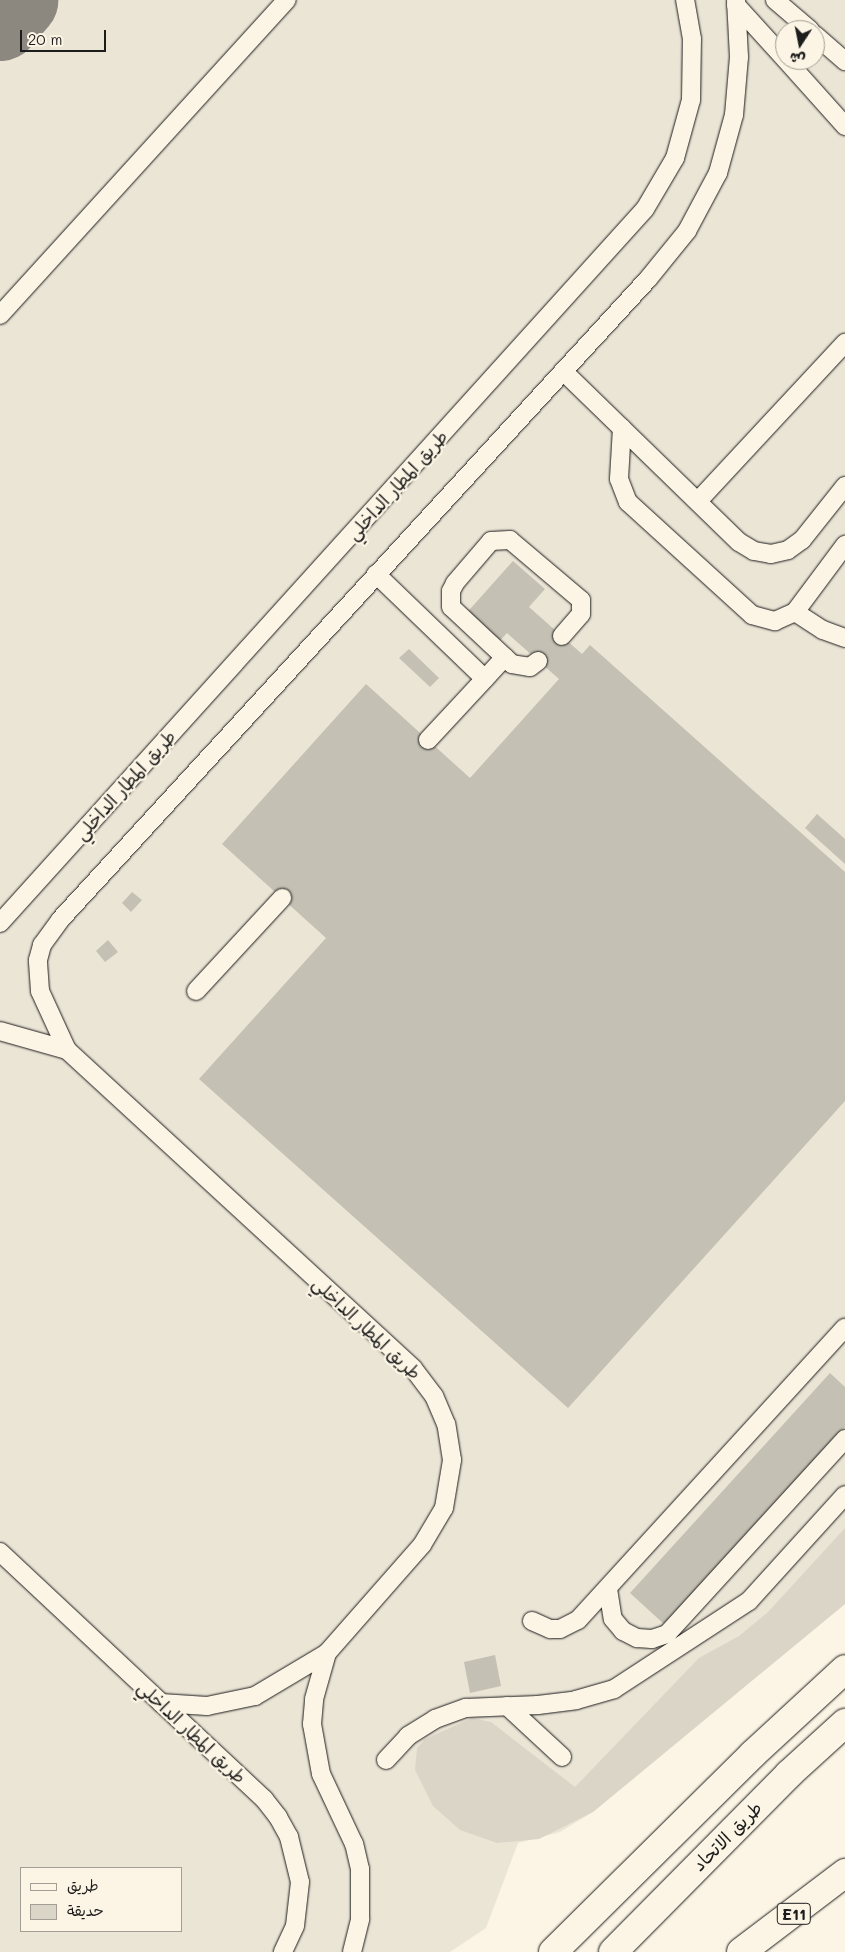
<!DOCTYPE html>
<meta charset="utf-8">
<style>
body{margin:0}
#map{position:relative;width:845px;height:1952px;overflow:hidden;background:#fcf5e5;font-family:Mali,"Playpen Sans Arabic",sans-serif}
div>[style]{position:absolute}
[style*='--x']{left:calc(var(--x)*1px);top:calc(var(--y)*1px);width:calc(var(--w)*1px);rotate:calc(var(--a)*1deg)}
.built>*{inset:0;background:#ebe5d6}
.green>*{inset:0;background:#dbd5c8}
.taxiway>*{height:79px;margin:-39.5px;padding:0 39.5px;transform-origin:39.5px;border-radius:39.5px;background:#8c8880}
.building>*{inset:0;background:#c4c0b3}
.roads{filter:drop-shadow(0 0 1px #1c1c1c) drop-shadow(0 0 1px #1c1c1c)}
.lane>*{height:18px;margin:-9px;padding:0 9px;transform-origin:9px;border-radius:9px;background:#fcf5e5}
.secondary>*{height:28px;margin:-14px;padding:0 14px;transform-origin:14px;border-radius:14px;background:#fcf5e5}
.primary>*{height:28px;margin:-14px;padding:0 14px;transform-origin:14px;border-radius:14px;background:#fcf5e5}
.highway>*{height:28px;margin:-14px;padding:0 14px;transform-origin:14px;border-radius:14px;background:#fcf5e5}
span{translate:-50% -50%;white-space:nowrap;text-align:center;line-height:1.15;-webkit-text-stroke:4.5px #fcf5e5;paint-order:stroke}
.shield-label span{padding:1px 4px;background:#fcf5e5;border:1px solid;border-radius:4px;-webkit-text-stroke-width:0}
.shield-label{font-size:16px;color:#1c1c1c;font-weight:700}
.street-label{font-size:18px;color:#1c1c1c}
.legend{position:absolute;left:20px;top:1867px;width:162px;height:65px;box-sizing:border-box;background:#fcf5e5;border:1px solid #a29e95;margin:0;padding:6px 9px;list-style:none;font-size:15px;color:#1c1c1c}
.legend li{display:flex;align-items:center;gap:10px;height:25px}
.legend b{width:25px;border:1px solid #a29e95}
.north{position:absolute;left:775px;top:20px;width:50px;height:50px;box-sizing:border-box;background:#fcf5e5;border:1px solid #a29e95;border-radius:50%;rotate:191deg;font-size:14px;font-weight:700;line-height:20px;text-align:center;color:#1c1c1c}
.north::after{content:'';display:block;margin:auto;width:18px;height:22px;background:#1c1c1c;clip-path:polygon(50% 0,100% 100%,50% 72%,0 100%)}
.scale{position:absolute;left:20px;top:30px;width:86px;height:22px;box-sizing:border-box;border:2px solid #1c1c1c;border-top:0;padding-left:6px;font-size:15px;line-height:18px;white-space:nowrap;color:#1c1c1c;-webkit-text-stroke:4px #fcf5e5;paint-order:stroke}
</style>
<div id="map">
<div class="built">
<i style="clip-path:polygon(evenodd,0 0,845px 0,845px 1604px,593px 1812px,560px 1832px,518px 1843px,486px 1928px,450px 1952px,0 1952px,0 0,785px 30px,815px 30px,815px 60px,785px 60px,785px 30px,0 0,21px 1868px,181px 1868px,181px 1931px,21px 1931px,21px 1868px)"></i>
</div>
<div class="green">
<i style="clip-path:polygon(845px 1528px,845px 1604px,593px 1812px,539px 1839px,497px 1843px,460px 1830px,433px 1806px,415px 1770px,417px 1748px,425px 1739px,472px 1718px,491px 1722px,575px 1787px,699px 1658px,739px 1636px,768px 1612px)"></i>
</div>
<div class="taxiway">
<i style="--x:0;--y:21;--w:28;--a:-49"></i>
</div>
<div class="building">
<i style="clip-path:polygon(513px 561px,545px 589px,529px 607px,582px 654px,590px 645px,845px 872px,845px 1101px,568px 1408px,199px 1079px,326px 938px,222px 844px,366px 684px,470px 778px,559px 679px,507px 633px,495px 646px,463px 617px)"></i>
<i style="clip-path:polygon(409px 649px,439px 678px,430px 687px,399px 658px)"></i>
<i style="clip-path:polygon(817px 814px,845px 839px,845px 864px,805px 828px)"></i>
<i style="clip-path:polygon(132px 892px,142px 900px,131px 912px,122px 903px)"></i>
<i style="clip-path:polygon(108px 940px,118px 952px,105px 962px,96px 951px)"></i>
<i style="clip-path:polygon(830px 1373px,845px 1387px,845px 1427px,665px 1625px,630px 1593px)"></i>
<i style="clip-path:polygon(495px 1655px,501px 1686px,470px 1693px,464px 1662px)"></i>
</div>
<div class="roads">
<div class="lane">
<i style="--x:775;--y:0;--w:46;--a:40.6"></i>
<i style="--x:736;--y:5;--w:73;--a:47.8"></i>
<i style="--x:815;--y:35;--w:40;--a:41"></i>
<i style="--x:786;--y:60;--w:89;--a:48.2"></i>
<i style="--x:0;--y:315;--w:426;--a:-47.7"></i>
<i style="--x:563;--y:371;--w:245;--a:44.2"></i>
<i style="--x:739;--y:542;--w:17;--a:31"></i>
<i style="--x:754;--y:551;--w:17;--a:10"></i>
<i style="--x:771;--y:554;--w:17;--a:-13"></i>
<i style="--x:788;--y:550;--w:17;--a:-36"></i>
<i style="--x:802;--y:540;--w:69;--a:-51.5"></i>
<i style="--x:622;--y:428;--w:51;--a:93.4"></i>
<i style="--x:619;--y:479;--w:25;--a:69"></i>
<i style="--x:628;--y:502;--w:168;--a:42.3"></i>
<i style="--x:752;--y:615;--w:24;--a:15"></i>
<i style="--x:775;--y:621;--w:22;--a:-24"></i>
<i style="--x:795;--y:612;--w:84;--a:-53.3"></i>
<i style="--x:698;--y:501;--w:216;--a:-47.1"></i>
<i style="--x:376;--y:574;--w:151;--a:43.9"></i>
<i style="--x:795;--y:612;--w:33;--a:33"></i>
<i style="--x:823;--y:630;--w:23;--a:20"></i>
<i style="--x:538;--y:661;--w:10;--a:143"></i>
<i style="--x:530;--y:667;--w:18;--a:-171"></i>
<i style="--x:512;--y:664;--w:83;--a:-136.9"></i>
<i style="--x:451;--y:607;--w:16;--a:-90"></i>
<i style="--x:451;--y:591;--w:9;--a:-63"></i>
<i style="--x:455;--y:583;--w:55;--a:-49.4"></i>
<i style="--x:491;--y:541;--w:19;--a:-3"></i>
<i style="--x:510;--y:540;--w:93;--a:40.2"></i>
<i style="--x:581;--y:600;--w:14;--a:90"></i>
<i style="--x:581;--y:614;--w:29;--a:131"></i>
<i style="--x:428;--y:740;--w:113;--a:-47.1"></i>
<i style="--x:0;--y:923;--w:962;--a:-47.91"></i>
<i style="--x:645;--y:209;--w:59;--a:-59.5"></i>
<i style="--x:675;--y:158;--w:60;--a:-74.6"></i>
<i style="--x:691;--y:100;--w:61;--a:-89.1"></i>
<i style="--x:692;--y:39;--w:40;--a:-100"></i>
<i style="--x:196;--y:991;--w:127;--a:-47.2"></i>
<i style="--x:0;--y:1031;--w:70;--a:15.8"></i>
<i style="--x:0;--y:1552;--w:362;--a:43.1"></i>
<i style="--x:264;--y:1799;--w:23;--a:52"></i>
<i style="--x:278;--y:1817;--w:23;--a:61"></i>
<i style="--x:289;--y:1837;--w:46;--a:76.3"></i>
<i style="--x:300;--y:1882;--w:44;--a:96.5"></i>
<i style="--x:295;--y:1926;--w:29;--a:115"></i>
<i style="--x:608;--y:1589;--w:30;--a:81"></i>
<i style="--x:613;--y:1619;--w:16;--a:50"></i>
<i style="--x:623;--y:1631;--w:16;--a:27"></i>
<i style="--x:637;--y:1638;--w:15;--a:4"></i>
<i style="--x:652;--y:1639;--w:16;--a:-18"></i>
<i style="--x:667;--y:1634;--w:264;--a:-47.6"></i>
<i style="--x:532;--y:1621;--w:20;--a:24"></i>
<i style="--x:550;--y:1629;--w:10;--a:0"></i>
<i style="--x:560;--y:1629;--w:20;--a:-27"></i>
<i style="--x:578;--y:1620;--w:396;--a:-47.6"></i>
<i style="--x:161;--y:1703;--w:46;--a:3.7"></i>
<i style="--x:207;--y:1706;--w:49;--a:-11.8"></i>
<i style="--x:255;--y:1696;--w:84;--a:-30.8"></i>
<i style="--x:507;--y:1706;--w:75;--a:42.8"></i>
<i style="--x:386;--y:1760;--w:33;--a:-47"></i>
<i style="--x:408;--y:1736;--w:32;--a:-32"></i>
<i style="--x:435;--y:1719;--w:33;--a:-20"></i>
<i style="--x:466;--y:1708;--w:72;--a:-2.4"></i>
<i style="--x:538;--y:1705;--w:38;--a:-7"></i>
<i style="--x:576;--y:1700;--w:40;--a:-16"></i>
<i style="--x:614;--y:1689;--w:161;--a:-33.1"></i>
<i style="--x:749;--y:1601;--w:143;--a:-47.8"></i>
<i style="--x:352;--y:1952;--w:34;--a:-76"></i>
<i style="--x:360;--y:1919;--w:50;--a:-90"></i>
<i style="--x:360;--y:1869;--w:26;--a:-103"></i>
<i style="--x:354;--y:1844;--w:77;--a:-115.2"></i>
<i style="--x:321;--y:1774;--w:51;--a:-100.2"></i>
<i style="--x:312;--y:1724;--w:25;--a:-85"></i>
<i style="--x:314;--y:1699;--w:48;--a:-74.2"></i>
<i style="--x:327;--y:1653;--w:144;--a:-48.7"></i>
<i style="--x:422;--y:1545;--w:43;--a:-59.3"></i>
<i style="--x:444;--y:1508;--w:49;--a:-80.5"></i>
<i style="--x:452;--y:1460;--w:36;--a:-99"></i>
<i style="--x:446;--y:1424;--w:30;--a:-113"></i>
<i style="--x:434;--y:1396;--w:35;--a:-127"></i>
<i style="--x:413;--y:1368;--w:470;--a:-137.4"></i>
<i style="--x:67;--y:1050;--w:65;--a:-114.6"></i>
<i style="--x:40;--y:991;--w:31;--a:-94"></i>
<i style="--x:38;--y:960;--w:16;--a:-75"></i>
<i style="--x:42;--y:945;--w:31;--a:-54"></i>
<i style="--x:60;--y:920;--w:870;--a:-47.47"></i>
<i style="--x:648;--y:279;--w:62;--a:-50.9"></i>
<i style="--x:687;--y:231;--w:66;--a:-61.9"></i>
<i style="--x:718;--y:173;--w:60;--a:-74.6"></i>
<i style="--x:734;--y:115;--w:58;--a:-85.1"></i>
<i style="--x:739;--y:57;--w:57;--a:-93"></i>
</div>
<div class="secondary">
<i style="--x:613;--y:1952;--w:250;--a:-45.3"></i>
<i style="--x:789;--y:1774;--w:76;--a:-42.3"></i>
</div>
<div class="primary">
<i style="--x:553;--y:1952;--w:281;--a:-44.7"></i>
<i style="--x:753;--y:1754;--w:125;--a:-42.7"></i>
</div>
<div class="highway">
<i style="--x:741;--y:1952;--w:131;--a:-37.2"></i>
</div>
</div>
<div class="shield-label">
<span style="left:794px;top:1914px">E11</span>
</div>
<div class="street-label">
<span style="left:397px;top:485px;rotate:-48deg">طريق المطار الداخلي</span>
<span style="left:125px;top:785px;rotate:-48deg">طريق المطار الداخلي</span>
<span style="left:367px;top:1328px;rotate:43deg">طريق المطار الداخلي</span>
<span style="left:192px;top:1732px;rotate:43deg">طريق المطار الداخلي</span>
<span style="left:727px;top:1836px;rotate:-45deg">طريق الاتحاد</span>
</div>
<ul class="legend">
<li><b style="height:6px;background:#fcf5e5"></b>طريق</li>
<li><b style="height:14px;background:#dbd5c8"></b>حديقة</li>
</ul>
<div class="north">ش</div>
<div class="scale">20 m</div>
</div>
